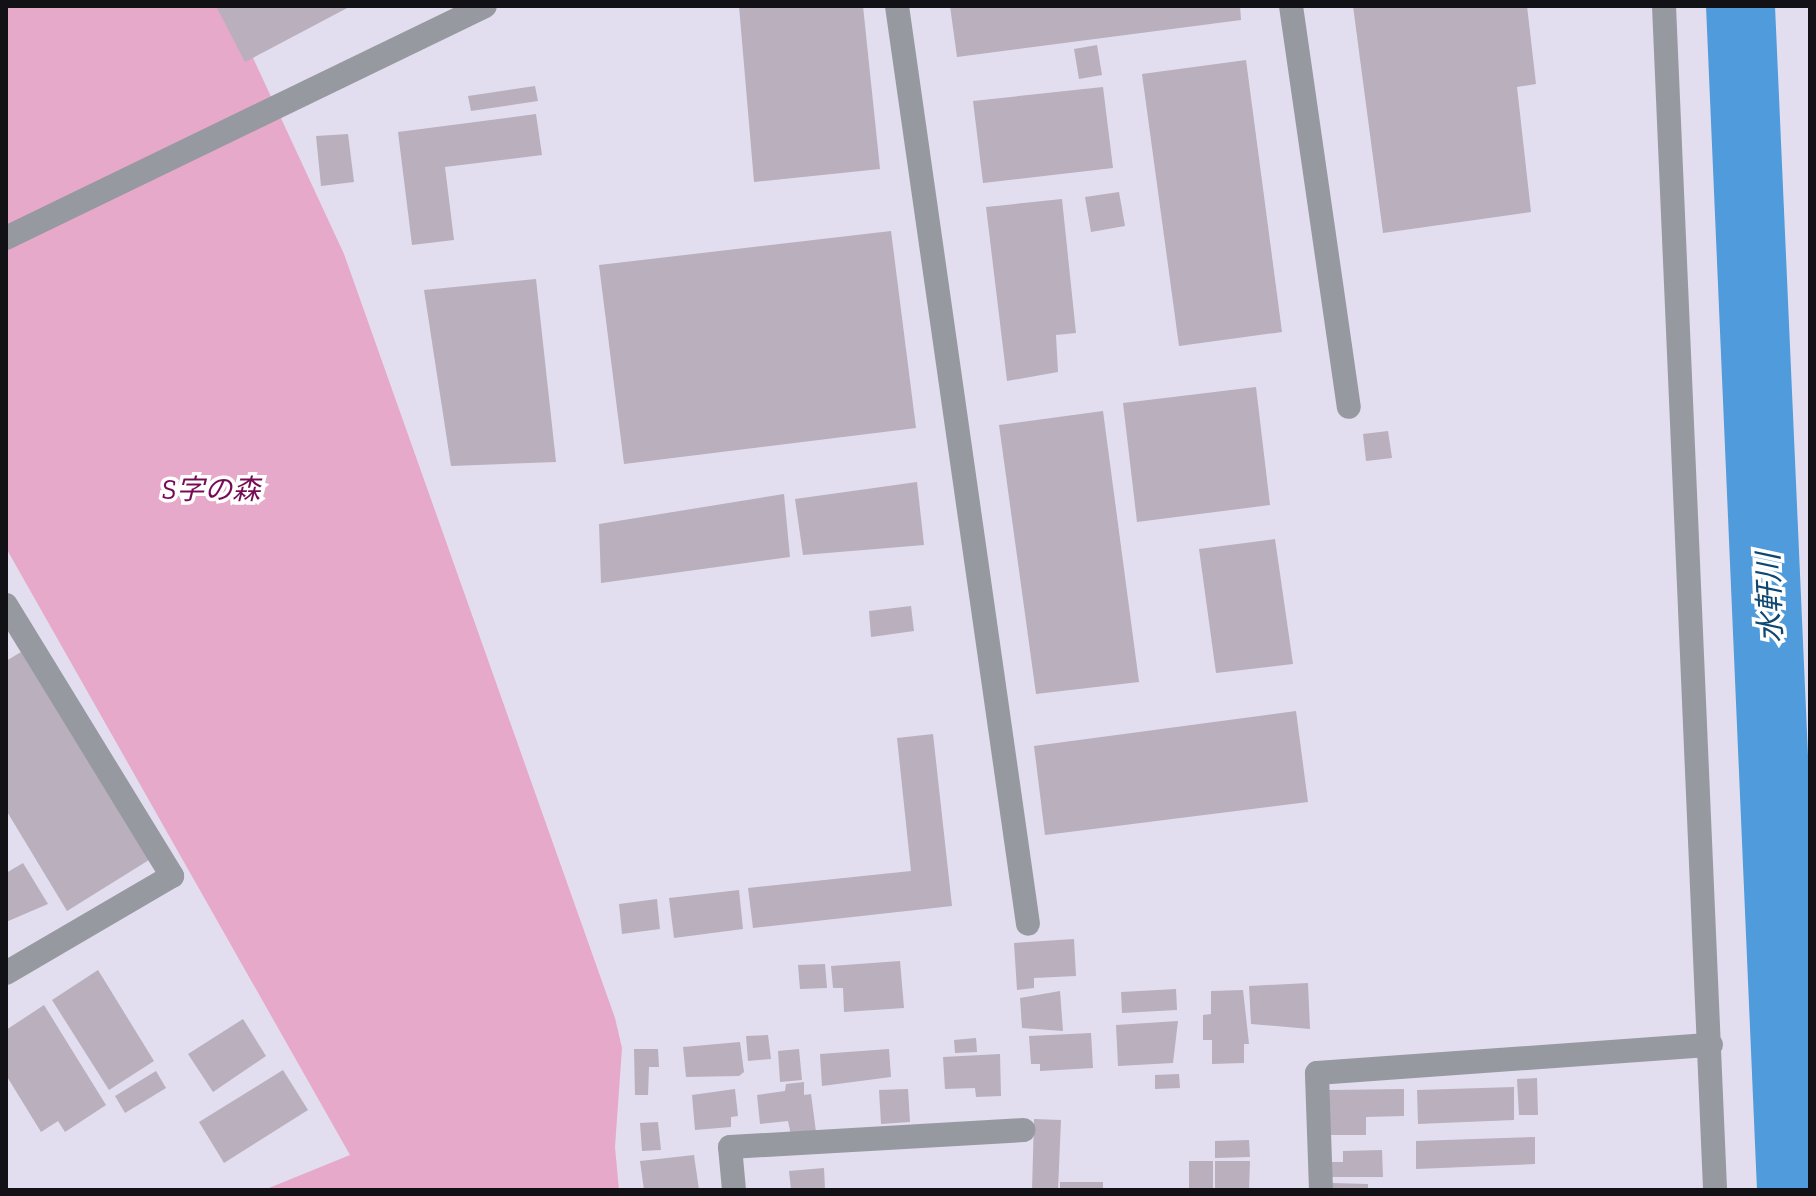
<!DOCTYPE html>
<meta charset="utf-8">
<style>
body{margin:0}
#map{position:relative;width:1816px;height:1196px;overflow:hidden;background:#e2deef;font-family:"Zilla Slab","Noto Sans JP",serif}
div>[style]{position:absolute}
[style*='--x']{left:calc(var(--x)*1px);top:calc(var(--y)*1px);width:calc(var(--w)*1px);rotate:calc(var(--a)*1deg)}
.green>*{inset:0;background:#e7a9ca}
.water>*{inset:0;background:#4f9bdc}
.building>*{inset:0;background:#baafbc}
.minor>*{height:24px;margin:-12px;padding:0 12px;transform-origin:12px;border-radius:12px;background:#9799a0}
span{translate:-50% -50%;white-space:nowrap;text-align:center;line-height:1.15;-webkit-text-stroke:7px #fff;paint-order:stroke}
.park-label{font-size:28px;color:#760b54;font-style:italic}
.water-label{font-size:30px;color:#0e4772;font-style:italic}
.frame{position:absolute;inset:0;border:8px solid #121116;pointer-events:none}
</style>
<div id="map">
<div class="green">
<i style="clip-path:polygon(6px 6px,229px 6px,344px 254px,615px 1018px,622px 1048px,615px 1147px,619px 1190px,264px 1190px,350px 1155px,6px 548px)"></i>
</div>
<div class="water">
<i style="clip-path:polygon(1706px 6px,1775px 6px,1810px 801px,1810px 1190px,1757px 1190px)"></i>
</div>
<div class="building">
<i style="clip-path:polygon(216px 6px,351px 6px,245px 62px)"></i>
<i style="clip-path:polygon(739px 6px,863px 6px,880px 169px,754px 182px)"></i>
<i style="clip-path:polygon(950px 6px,1240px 6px,1241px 20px,957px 57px)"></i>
<i style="clip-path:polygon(1353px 6px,1527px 6px,1536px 84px,1517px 87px,1531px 212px,1383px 233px)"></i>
<i style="clip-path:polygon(1097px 45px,1102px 75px,1079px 79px,1074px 49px)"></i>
<i style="clip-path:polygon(1246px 60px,1282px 332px,1179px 346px,1142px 74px)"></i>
<i style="clip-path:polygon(535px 86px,538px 101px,471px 111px,468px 96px)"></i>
<i style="clip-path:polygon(1103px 87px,1113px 168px,983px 183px,973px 101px)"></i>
<i style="clip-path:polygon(536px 114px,542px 155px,445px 167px,454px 240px,412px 245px,398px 132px)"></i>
<i style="clip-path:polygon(348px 134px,354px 182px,321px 186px,316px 136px)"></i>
<i style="clip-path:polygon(1119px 192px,1125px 226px,1091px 232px,1085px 197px)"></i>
<i style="clip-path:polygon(1062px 199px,1076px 333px,1056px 335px,1058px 372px,1007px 381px,986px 207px)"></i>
<i style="clip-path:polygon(891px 231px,916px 428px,624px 464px,599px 265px)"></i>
<i style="clip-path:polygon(536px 279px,556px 462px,451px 466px,424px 290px)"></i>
<i style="clip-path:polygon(1256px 387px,1270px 505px,1137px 522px,1123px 403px)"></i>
<i style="clip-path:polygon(1103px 411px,1139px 682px,1036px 694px,999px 425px)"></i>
<i style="clip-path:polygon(1388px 431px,1392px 458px,1366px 461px,1363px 434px)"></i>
<i style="clip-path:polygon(917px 482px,924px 545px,803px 555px,795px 499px)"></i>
<i style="clip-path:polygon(784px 494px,790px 557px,601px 583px,599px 524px)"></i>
<i style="clip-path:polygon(1275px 539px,1293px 664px,1216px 673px,1199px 549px)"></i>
<i style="clip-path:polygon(911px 606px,914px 631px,871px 637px,869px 611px)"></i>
<i style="clip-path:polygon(21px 652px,149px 860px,67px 911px,6px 810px,6px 661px)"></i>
<i style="clip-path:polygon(1296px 711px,1308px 802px,1045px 835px,1034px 746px)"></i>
<i style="clip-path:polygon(933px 734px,952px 906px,753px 928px,748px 888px,911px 871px,897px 738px)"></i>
<i style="clip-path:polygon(23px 863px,48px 904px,6px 922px,6px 873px)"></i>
<i style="clip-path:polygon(739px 890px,743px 929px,674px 938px,669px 898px)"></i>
<i style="clip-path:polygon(657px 899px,660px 929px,622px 934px,619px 904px)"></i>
<i style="clip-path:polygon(1074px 939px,1076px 976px,1034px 978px,1034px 988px,1017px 990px,1014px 943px)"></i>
<i style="clip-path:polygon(900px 961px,904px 1008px,844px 1012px,843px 988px,833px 988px,831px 966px)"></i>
<i style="clip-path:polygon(825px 964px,827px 988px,800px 989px,798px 965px)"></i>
<i style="clip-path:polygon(98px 970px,154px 1061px,109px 1090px,52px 1000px)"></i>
<i style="clip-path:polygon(1308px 983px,1310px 1029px,1251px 1024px,1249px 986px)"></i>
<i style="clip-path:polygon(1176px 989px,1177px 1010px,1122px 1013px,1121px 992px)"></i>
<i style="clip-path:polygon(1243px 990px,1249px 1044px,1244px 1044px,1244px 1063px,1212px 1064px,1212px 1040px,1203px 1040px,1203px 1015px,1211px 1014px,1211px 991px)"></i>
<i style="clip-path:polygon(1060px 991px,1063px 1031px,1022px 1028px,1020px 998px)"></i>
<i style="clip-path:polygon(44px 1005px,106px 1105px,65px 1132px,58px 1121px,41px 1132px,6px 1075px,6px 1030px)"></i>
<i style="clip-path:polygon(243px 1019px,266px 1056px,213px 1092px,188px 1054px)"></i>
<i style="clip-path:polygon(1178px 1021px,1173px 1063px,1118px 1066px,1116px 1025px)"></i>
<i style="clip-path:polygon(1091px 1033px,1093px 1068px,1040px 1071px,1040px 1064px,1031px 1064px,1029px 1036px)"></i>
<i style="clip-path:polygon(768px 1035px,771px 1059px,748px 1061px,746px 1036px)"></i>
<i style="clip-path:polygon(976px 1038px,977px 1052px,955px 1053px,954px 1040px)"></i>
<i style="clip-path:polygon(740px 1042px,744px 1072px,739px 1076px,686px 1077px,683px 1047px)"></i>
<i style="clip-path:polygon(634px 1049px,658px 1049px,659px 1067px,649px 1067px,648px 1095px,635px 1095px)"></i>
<i style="clip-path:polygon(799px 1049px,802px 1080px,780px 1082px,778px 1051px)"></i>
<i style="clip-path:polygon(889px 1049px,891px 1077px,822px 1086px,820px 1054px)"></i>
<i style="clip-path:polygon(1000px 1054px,1001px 1096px,976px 1097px,975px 1088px,945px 1089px,943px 1057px)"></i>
<i style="clip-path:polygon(283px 1070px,308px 1110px,224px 1163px,199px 1122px)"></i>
<i style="clip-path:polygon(156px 1071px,166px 1088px,125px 1113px,115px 1096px)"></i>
<i style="clip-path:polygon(1179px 1074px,1180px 1088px,1155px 1089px,1155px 1075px)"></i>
<i style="clip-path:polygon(1537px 1078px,1538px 1115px,1519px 1115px,1517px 1079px)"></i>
<i style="clip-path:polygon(804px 1082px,804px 1095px,811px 1094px,816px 1132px,791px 1135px,788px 1121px,760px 1124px,757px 1095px,785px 1091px,786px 1084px)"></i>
<i style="clip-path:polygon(1514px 1087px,1514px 1120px,1418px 1124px,1417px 1090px)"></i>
<i style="clip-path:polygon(735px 1089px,738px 1116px,731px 1117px,731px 1127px,695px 1130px,692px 1095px)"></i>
<i style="clip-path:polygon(908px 1089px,910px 1122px,881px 1124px,879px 1090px)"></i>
<i style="clip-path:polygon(1404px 1089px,1404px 1116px,1366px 1117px,1366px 1135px,1328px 1135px,1328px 1090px)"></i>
<i style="clip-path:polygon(1034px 1119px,1061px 1120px,1058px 1190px,1032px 1190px)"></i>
<i style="clip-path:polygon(658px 1122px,661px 1150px,642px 1151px,640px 1123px)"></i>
<i style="clip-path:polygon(1535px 1137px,1535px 1164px,1416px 1169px,1416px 1141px)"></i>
<i style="clip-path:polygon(1249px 1140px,1250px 1157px,1215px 1158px,1215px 1141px)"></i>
<i style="clip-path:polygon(1382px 1150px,1383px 1177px,1330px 1177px,1330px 1162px,1343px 1162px,1343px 1151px)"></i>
<i style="clip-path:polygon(694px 1155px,699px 1190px,644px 1190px,640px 1161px)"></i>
<i style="clip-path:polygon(1189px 1161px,1213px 1161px,1213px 1190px,1189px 1190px)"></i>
<i style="clip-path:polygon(1215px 1161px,1250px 1161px,1249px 1190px,1215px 1190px)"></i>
<i style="clip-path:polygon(824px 1168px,825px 1190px,791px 1190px,789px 1171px)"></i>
<i style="clip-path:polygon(1060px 1182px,1103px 1182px,1103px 1190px,1060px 1190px)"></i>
<i style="clip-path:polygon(1332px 1183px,1368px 1184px,1368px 1190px,1332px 1190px)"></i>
</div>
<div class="minor">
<i style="--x:897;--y:6;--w:927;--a:81.88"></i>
<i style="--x:1291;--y:6;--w:405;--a:81.8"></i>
<i style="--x:1664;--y:6;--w:1185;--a:87.53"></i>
<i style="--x:6;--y:238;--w:532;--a:-25.84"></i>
<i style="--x:6;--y:605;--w:318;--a:58.5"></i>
<i style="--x:172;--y:876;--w:192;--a:149.7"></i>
<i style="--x:734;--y:1190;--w:43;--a:-95.3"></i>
<i style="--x:730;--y:1147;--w:294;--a:-3.3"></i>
<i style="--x:1321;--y:1190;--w:117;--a:-92"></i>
<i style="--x:1317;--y:1073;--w:395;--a:-4.1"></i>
</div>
<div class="park-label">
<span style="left:211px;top:490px">S字の森</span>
</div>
<div class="water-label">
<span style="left:1770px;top:598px;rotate:-92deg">水軒川</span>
</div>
<div class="frame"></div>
</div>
